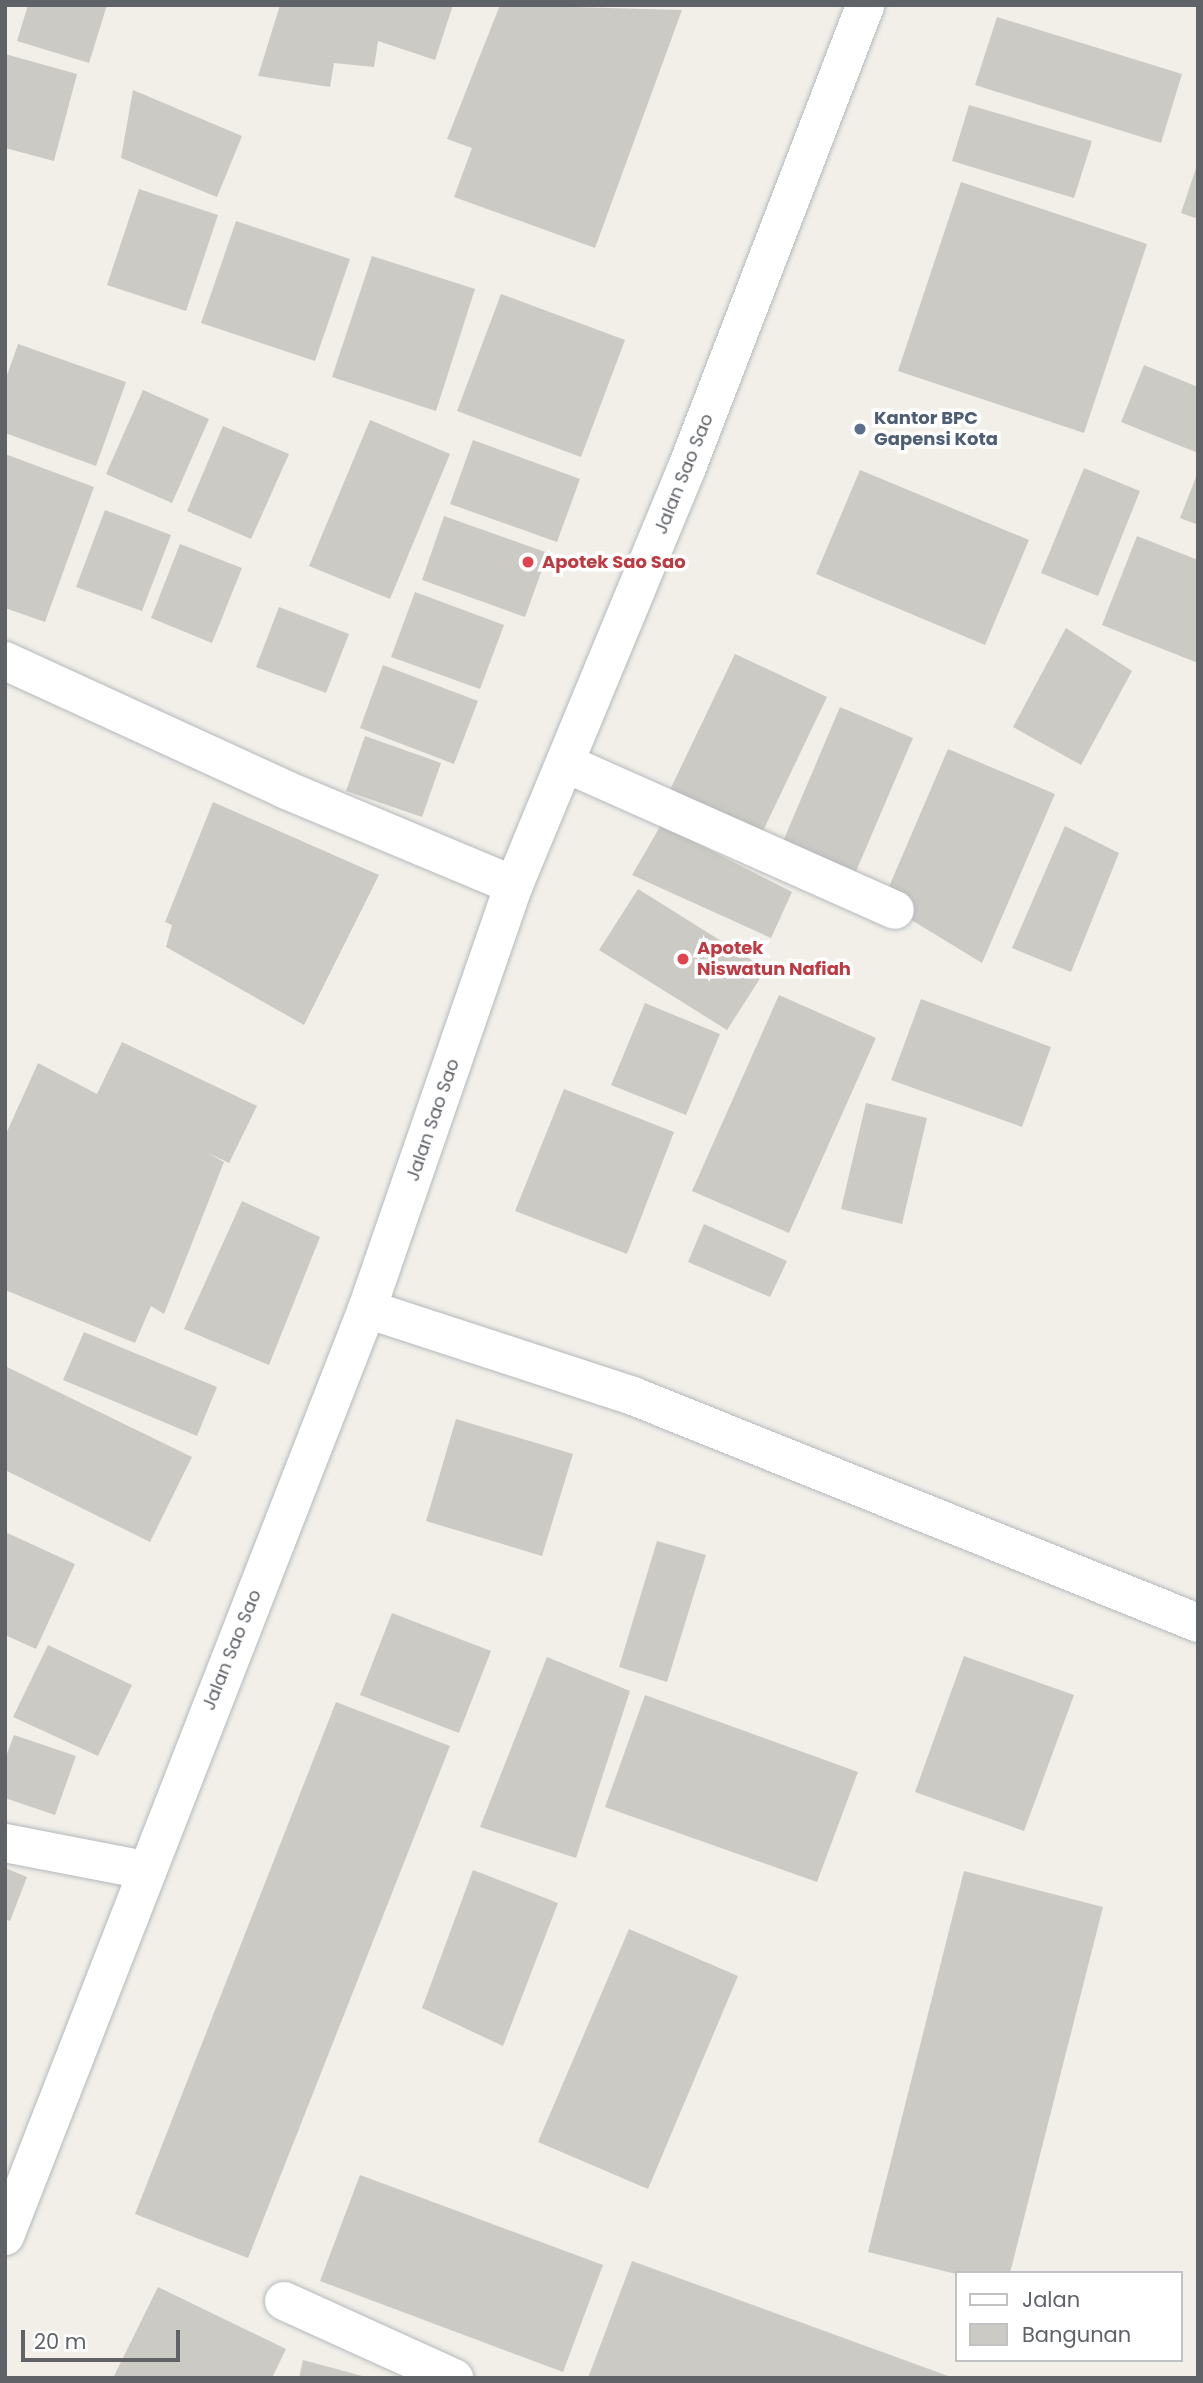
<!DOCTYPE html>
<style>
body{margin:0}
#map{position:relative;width:1203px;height:2383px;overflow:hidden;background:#f1efe8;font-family:Poppins,sans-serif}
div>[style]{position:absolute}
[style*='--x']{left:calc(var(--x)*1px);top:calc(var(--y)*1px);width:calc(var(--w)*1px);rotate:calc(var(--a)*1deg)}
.building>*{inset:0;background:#cccac5}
.roads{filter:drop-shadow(0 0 2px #b5b8bc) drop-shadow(0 0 2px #b5b8bc)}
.minor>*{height:38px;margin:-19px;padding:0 19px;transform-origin:19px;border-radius:19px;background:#fff}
.dots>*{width:19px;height:19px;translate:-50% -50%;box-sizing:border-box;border:4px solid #fff;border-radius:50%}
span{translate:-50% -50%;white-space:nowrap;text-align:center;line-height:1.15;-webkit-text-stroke:7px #fff;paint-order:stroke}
.service-label{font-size:18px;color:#4e5e75;font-weight:700}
.left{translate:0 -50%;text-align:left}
.street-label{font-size:18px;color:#5f6368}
.health-label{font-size:18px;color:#be3a42;font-weight:700}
.frame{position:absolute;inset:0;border:7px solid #5f6368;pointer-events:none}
.legend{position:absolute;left:955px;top:2271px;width:228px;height:91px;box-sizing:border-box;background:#fff;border:2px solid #bfc1c3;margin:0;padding:9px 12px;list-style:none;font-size:21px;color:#5f6368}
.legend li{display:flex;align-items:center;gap:14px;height:35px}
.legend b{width:35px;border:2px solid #bfc1c3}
.scale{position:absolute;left:21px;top:2330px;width:159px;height:32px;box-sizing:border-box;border:4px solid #5f6368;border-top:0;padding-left:9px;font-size:21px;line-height:24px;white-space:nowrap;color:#5f6368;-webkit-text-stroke:5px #fff;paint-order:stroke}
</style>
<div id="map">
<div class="building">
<i style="clip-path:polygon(28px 5px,107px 5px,89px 63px,17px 41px)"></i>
<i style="clip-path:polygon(280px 5px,453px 5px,435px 60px,378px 41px,374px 67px,334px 63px,330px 87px,258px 76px)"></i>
<i style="clip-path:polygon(500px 5px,682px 10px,595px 248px,454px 197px,472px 148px,447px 139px)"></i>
<i style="clip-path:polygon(997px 17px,1182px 74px,1161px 143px,975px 85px)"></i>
<i style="clip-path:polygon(5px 54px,77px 74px,54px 161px,5px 148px)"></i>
<i style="clip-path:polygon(133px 90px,242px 136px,217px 197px,121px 158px)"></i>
<i style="clip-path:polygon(969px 105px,1092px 141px,1074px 198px,952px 161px)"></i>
<i style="clip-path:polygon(1198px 162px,1198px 219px,1181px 213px)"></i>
<i style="clip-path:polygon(961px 182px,1147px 244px,1084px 433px,898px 371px)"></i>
<i style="clip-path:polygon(139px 189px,218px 215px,186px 311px,107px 285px)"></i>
<i style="clip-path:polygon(236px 221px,350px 259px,315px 361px,201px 323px)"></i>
<i style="clip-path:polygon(372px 256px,475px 289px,436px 411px,332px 377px)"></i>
<i style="clip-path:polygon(501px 294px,625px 340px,581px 457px,457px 411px)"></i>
<i style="clip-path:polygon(18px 344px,126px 382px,96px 466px,5px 433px,5px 381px)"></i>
<i style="clip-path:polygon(1144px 365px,1198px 387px,1198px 453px,1121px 422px)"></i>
<i style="clip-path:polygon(143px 390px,209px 419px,172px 503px,106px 474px)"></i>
<i style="clip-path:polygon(370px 420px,450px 454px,390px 599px,309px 566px)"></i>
<i style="clip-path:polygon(223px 426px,289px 454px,251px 539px,187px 511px)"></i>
<i style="clip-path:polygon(473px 440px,580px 479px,557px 542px,450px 504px)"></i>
<i style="clip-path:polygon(5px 454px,94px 487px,45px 622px,5px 608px)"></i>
<i style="clip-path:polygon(1084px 468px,1140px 491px,1098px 596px,1041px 573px)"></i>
<i style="clip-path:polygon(860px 470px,1029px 540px,985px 645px,816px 574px)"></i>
<i style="clip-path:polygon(1198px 472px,1198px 525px,1180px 518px)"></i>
<i style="clip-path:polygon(105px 510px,171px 535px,142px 611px,76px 587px)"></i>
<i style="clip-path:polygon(444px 516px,548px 553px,525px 617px,422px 580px)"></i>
<i style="clip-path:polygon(1137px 536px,1198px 560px,1198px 663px,1102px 625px)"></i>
<i style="clip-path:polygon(180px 544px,242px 568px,212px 643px,151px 618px)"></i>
<i style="clip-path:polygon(415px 592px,504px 625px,480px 689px,391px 657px)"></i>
<i style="clip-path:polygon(279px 607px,349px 634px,326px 693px,256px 667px)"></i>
<i style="clip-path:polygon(1066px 628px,1132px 671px,1081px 765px,1013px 727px)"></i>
<i style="clip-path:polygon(735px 654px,827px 697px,761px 835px,669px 792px)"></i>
<i style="clip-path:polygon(383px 665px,478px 701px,454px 764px,360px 728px)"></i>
<i style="clip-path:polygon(840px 707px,913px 738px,848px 890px,776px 858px)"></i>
<i style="clip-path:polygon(365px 736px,441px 763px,422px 817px,346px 791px)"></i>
<i style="clip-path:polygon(948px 749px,1055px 794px,982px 963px,895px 910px,876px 917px)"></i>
<i style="clip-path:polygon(213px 802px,379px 875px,304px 1025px,166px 947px,172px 925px,165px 922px)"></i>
<i style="clip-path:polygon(661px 825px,792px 892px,771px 938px,632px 875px)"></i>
<i style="clip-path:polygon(1065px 826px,1119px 853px,1071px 972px,1012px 948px)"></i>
<i style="clip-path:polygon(638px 889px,766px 969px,727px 1030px,599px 950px)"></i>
<i style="clip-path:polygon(779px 995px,876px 1038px,789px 1233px,692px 1191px)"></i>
<i style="clip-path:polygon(921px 999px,1051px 1047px,1022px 1127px,891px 1080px)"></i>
<i style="clip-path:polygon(645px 1003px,720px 1034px,686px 1115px,611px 1085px)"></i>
<i style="clip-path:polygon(122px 1042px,257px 1106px,229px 1163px,208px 1153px,224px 1162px,164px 1314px,151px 1306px,135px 1343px,5px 1290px,5px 1136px,38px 1063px,97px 1094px)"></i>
<i style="clip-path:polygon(564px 1089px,674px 1132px,627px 1254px,515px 1211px)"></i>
<i style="clip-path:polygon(866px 1103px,927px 1118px,902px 1224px,841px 1209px)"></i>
<i style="clip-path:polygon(242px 1201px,320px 1237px,269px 1365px,184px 1329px)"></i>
<i style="clip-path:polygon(704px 1224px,787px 1261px,770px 1297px,688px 1262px)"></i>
<i style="clip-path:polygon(84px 1332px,217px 1387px,197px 1436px,63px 1380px)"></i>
<i style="clip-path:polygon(5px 1366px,192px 1457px,150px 1542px,5px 1470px)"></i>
<i style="clip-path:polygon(456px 1419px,573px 1454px,542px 1556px,426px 1521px)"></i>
<i style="clip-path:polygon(5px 1532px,75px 1564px,36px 1649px,5px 1635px)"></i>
<i style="clip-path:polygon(657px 1541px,706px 1555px,667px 1682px,619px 1667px)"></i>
<i style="clip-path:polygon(392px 1613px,491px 1651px,459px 1733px,360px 1695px)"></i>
<i style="clip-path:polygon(48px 1645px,132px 1685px,98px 1756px,13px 1717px)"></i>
<i style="clip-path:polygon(964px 1656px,1074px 1695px,1024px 1831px,915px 1792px)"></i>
<i style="clip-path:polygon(547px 1657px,630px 1691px,576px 1858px,480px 1827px)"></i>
<i style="clip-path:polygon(645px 1695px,858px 1772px,817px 1882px,605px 1807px)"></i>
<i style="clip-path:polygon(336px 1702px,450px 1746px,248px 2258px,135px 2214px)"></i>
<i style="clip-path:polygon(14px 1735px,76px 1756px,55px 1815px,5px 1798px,5px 1759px)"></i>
<i style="clip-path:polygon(5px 1868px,27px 1877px,10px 1921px,5px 1919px)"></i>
<i style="clip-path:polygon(473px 1870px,558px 1903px,503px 2046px,422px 2008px)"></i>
<i style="clip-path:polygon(964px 1871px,1103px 1907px,1010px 2273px,956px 2274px,868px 2252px)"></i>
<i style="clip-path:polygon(629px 1929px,738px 1976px,648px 2189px,538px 2142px)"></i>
<i style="clip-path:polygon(360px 2175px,603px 2265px,563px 2372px,320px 2281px)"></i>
<i style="clip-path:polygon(632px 2261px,951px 2377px,951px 2378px,588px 2378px)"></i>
<i style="clip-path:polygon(158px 2287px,286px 2349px,272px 2378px,113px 2378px)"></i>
<i style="clip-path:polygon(303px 2360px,366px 2377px,366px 2378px,299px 2378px)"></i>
</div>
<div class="roads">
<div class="minor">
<i style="--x:5;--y:661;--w:307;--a:24.6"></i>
<i style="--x:284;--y:789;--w:249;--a:22.7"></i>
<i style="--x:565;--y:763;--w:361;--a:24"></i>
<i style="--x:367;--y:1309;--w:280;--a:18.1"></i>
<i style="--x:633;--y:1396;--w:609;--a:21.89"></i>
<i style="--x:5;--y:1843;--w:143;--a:10.9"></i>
<i style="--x:5;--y:2236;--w:995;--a:-68.67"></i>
<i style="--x:367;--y:1309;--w:449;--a:-70.9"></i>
<i style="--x:514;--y:885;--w:449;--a:-67.5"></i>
<i style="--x:686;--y:470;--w:498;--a:-68.9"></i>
<i style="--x:284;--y:2301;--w:187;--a:24.4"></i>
</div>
</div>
<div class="dots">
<i style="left:860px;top:429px;background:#5c6f8a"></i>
<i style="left:528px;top:562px;background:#e0444e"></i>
<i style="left:683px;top:959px;background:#e0444e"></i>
</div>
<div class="service-label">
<span class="left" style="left:874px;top:429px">Kantor BPC<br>Gapensi Kota</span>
</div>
<div class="street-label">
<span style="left:684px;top:474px;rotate:-68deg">Jalan Sao Sao</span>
<span style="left:433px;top:1120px;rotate:-71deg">Jalan Sao Sao</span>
<span style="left:232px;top:1650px;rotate:-68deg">Jalan Sao Sao</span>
</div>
<div class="health-label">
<span class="left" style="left:542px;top:562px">Apotek Sao Sao</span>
<span class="left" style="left:697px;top:959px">Apotek<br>Niswatun Nafiah</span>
</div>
<div class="frame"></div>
<ul class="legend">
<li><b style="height:9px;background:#fff"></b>Jalan</li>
<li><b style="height:19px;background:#cccac5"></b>Bangunan</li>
</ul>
<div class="scale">20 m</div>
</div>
